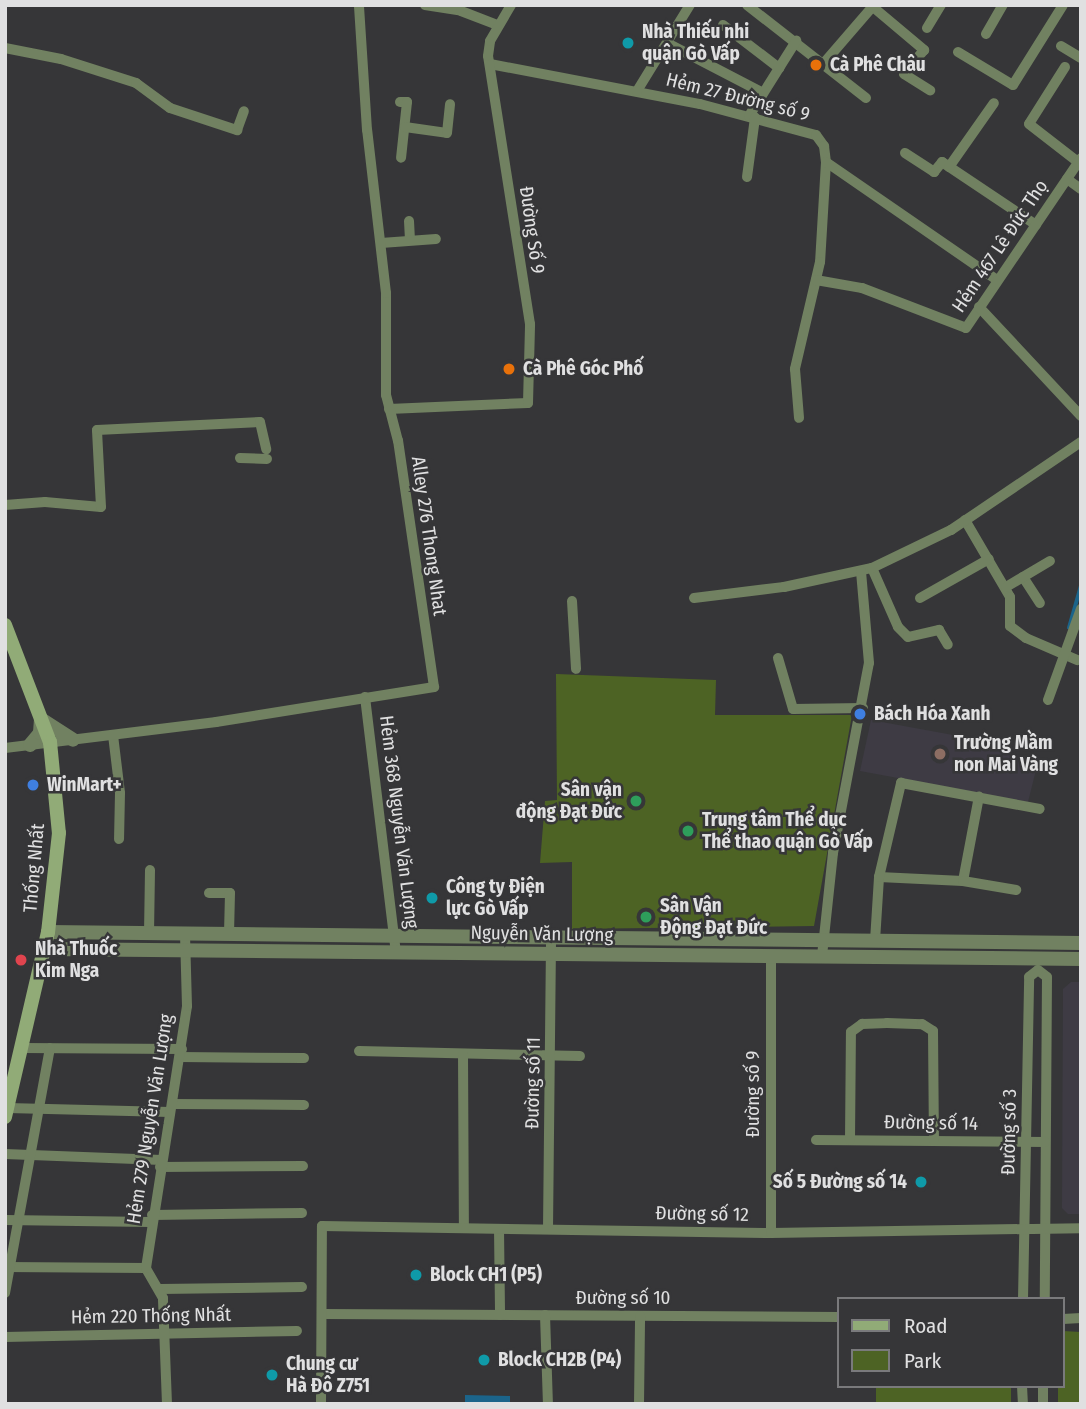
<!DOCTYPE html>
<meta charset="utf-8">
<style>
body{margin:0}
#map{position:relative;width:1086px;height:1409px;overflow:hidden;background:#363638;font-family:"Fira Sans Condensed",sans-serif}
div>[style]{position:absolute}
[style*='--x']{left:calc(var(--x)*1px);top:calc(var(--y)*1px);width:calc(var(--w)*1px);rotate:calc(var(--a)*1deg)}
.built>*{inset:0;background:#3e3b44}
.green>*{inset:0;background:#4d6324}
.water>*{inset:0;background:#1b648a}
.stream>*{height:3.5px;margin:-1.75px;padding:0 1.75px;transform-origin:1.75px;border-radius:1.75px;background:#1b648a}
.minor>*{height:10px;margin:-5px;padding:0 5px;transform-origin:5px;border-radius:5px;background:#718161}
.tertiary>*{height:14px;margin:-7px;padding:0 7px;transform-origin:7px;border-radius:7px;background:#718161}
.secondary>*{height:14px;margin:-7px;padding:0 7px;transform-origin:7px;border-radius:7px;background:#91ab77}
.dots>*{width:19px;height:19px;translate:-50% -50%;box-sizing:border-box;border:4px solid #363638;border-radius:50%}
span{translate:-50% -50%;white-space:nowrap;text-align:center;line-height:1.15;-webkit-text-stroke:5px #363638;paint-order:stroke}
.poi-label{font-size:19px;color:#e0e0e1;font-weight:700}
.left{translate:0 -50%;text-align:left}
.right{translate:-100% -50%;text-align:right}
.street-label{font-size:19px;color:#e0e0e1}
.frame{position:absolute;inset:0;border:7px solid #e0e0e1;pointer-events:none}
.legend{position:absolute;left:837px;top:1297px;width:228px;height:91px;box-sizing:border-box;background:#363638;border:2px solid #7a7a7c;margin:0;padding:9px 12px;list-style:none;font-size:21px;color:#e0e0e1}
.legend li{display:flex;align-items:center;gap:14px;height:35px}
.legend b{width:35px;border:2px solid #7a7a7c}
</style>
<div id="map">
<div class="built">
<i style="clip-path:polygon(871px 720px,975px 739px,1038px 762px,1028px 802px,860px 771px)"></i>
<i style="clip-path:polygon(1071px 982px,1081px 982px,1081px 1214px,1068px 1214px,1062px 1208px,1063px 989px)"></i>
</div>
<div class="green">
<i style="clip-path:polygon(556px 674px,716px 680px,715px 715px,852px 715px,814px 926px,572px 929px,572px 862px,540px 863px,545px 801px,557px 800px)"></i>
<i style="clip-path:polygon(1063px 1331px,1081px 1332px,1081px 1404px,1058px 1404px,1058px 1386px,1063px 1386px)"></i>
<i style="clip-path:polygon(876px 1386px,1011px 1386px,1011px 1404px,876px 1404px)"></i>
</div>
<div class="water">
<i style="clip-path:polygon(465px 1395px,510px 1396px,510px 1404px,465px 1404px)"></i>
</div>
<div class="stream">
<i style="--x:1069;--y:628;--w:44;--a:-74.1"></i>
</div>
<div class="minor">
<i style="--x:425;--y:5;--w:36;--a:9"></i>
<i style="--x:461;--y:11;--w:40;--a:21"></i>
<i style="--x:747;--y:5;--w:151;--a:38"></i>
<i style="--x:873;--y:7;--w:67;--a:40.1"></i>
<i style="--x:924;--y:50;--w:31;--a:130"></i>
<i style="--x:904;--y:74;--w:31;--a:32"></i>
<i style="--x:723;--y:25;--w:71;--a:37.5"></i>
<i style="--x:927;--y:28;--w:27;--a:-59"></i>
<i style="--x:986;--y:34;--w:34;--a:-60"></i>
<i style="--x:667;--y:43;--w:108;--a:27.5"></i>
<i style="--x:1061;--y:46;--w:23;--a:31"></i>
<i style="--x:5;--y:48;--w:57;--a:11.1"></i>
<i style="--x:61;--y:59;--w:79;--a:17.7"></i>
<i style="--x:136;--y:83;--w:42;--a:36.3"></i>
<i style="--x:170;--y:108;--w:71;--a:18.2"></i>
<i style="--x:237;--y:130;--w:20;--a:-70"></i>
<i style="--x:958;--y:52;--w:64;--a:31"></i>
<i style="--x:1013;--y:85;--w:94;--a:-58"></i>
<i style="--x:490;--y:64;--w:214;--a:10.8"></i>
<i style="--x:700;--y:104;--w:120;--a:15"></i>
<i style="--x:816;--y:135;--w:14;--a:54"></i>
<i style="--x:824;--y:146;--w:16;--a:83"></i>
<i style="--x:826;--y:162;--w:100;--a:93.4"></i>
<i style="--x:820;--y:262;--w:110;--a:103.2"></i>
<i style="--x:795;--y:369;--w:49;--a:85.3"></i>
<i style="--x:823;--y:64;--w:78;--a:-49.2"></i>
<i style="--x:1065;--y:67;--w:67;--a:122.3"></i>
<i style="--x:1029;--y:124;--w:62;--a:37.8"></i>
<i style="--x:637;--y:91;--w:101;--a:-58.4"></i>
<i style="--x:400;--y:102;--w:7;--a:0"></i>
<i style="--x:407;--y:102;--w:56;--a:96.1"></i>
<i style="--x:749;--y:116;--w:89;--a:-57.9"></i>
<i style="--x:405;--y:127;--w:42;--a:8.1"></i>
<i style="--x:447;--y:133;--w:29;--a:-84"></i>
<i style="--x:905;--y:153;--w:35;--a:33"></i>
<i style="--x:934;--y:172;--w:13;--a:-51"></i>
<i style="--x:942;--y:162;--w:113;--a:33.8"></i>
<i style="--x:826;--y:162;--w:208;--a:34.6"></i>
<i style="--x:949;--y:167;--w:78;--a:-54.9"></i>
<i style="--x:747;--y:177;--w:60;--a:-82.3"></i>
<i style="--x:1067;--y:179;--w:17;--a:36"></i>
<i style="--x:409;--y:221;--w:18;--a:87"></i>
<i style="--x:381;--y:243;--w:55;--a:-4.2"></i>
<i style="--x:816;--y:280;--w:47;--a:9.9"></i>
<i style="--x:862;--y:288;--w:111;--a:21"></i>
<i style="--x:966;--y:328;--w:205;--a:-55.9"></i>
<i style="--x:979;--y:307;--w:149;--a:46.9"></i>
<i style="--x:389;--y:409;--w:139;--a:-2.5"></i>
<i style="--x:528;--y:403;--w:79;--a:-88.5"></i>
<i style="--x:530;--y:324;--w:271;--a:-98.9"></i>
<i style="--x:488;--y:56;--w:15;--a:-82"></i>
<i style="--x:490;--y:41;--w:42;--a:-59.7"></i>
<i style="--x:240;--y:458;--w:27;--a:2"></i>
<i style="--x:5;--y:505;--w:40;--a:-4.3"></i>
<i style="--x:45;--y:502;--w:56;--a:5.1"></i>
<i style="--x:101;--y:507;--w:77;--a:-93"></i>
<i style="--x:97;--y:430;--w:163;--a:-2.8"></i>
<i style="--x:260;--y:422;--w:28;--a:77"></i>
<i style="--x:965;--y:520;--w:89;--a:59.7"></i>
<i style="--x:1010;--y:597;--w:29;--a:90"></i>
<i style="--x:1010;--y:626;--w:20;--a:37"></i>
<i style="--x:1026;--y:638;--w:56;--a:23.3"></i>
<i style="--x:872;--y:568;--w:64;--a:66.2"></i>
<i style="--x:898;--y:627;--w:14;--a:45"></i>
<i style="--x:908;--y:637;--w:32;--a:-13"></i>
<i style="--x:939;--y:630;--w:17;--a:59"></i>
<i style="--x:1023;--y:577;--w:31;--a:57"></i>
<i style="--x:1006;--y:587;--w:51;--a:-30.6"></i>
<i style="--x:694;--y:598;--w:91;--a:-7"></i>
<i style="--x:784;--y:587;--w:90;--a:-12.2"></i>
<i style="--x:872;--y:568;--w:88;--a:-25.7"></i>
<i style="--x:951;--y:530;--w:157;--a:-34.1"></i>
<i style="--x:920;--y:598;--w:79;--a:-29.5"></i>
<i style="--x:572;--y:601;--w:68;--a:86.6"></i>
<i style="--x:778;--y:658;--w:53;--a:73.6"></i>
<i style="--x:793;--y:709;--w:70;--a:-0.8"></i>
<i style="--x:365;--y:697;--w:257;--a:83.1"></i>
<i style="--x:1048;--y:700;--w:97;--a:-70.1"></i>
<i style="--x:113;--y:735;--w:58;--a:83.1"></i>
<i style="--x:120;--y:793;--w:46;--a:91.2"></i>
<i style="--x:5;--y:748;--w:213;--a:-7"></i>
<i style="--x:216;--y:722;--w:221;--a:-9.1"></i>
<i style="--x:434;--y:687;--w:249;--a:-98.3"></i>
<i style="--x:398;--y:441;--w:48;--a:-104.6"></i>
<i style="--x:386;--y:395;--w:102;--a:-90"></i>
<i style="--x:386;--y:293;--w:164;--a:-96.6"></i>
<i style="--x:367;--y:130;--w:125;--a:-93.7"></i>
<i style="--x:879;--y:877;--w:84;--a:2.7"></i>
<i style="--x:963;--y:881;--w:86;--a:-79.3"></i>
<i style="--x:963;--y:881;--w:54;--a:9.6"></i>
<i style="--x:209;--y:893;--w:21;--a:0"></i>
<i style="--x:230;--y:893;--w:41;--a:91.4"></i>
<i style="--x:149;--y:934;--w:64;--a:-89.1"></i>
<i style="--x:875;--y:941;--w:64;--a:-86.4"></i>
<i style="--x:879;--y:877;--w:97;--a:-76.8"></i>
<i style="--x:901;--y:783;--w:141;--a:10.6"></i>
<i style="--x:771;--y:956;--w:277;--a:90"></i>
<i style="--x:822;--y:956;--w:104;--a:-83.9"></i>
<i style="--x:833;--y:853;--w:193;--a:-79.3"></i>
<i style="--x:869;--y:663;--w:92;--a:-95"></i>
<i style="--x:1038;--y:970;--w:11;--a:38"></i>
<i style="--x:1047;--y:977;--w:322;--a:90.4"></i>
<i style="--x:21;--y:1048;--w:161;--a:0.4"></i>
<i style="--x:359;--y:1051;--w:221;--a:1.3"></i>
<i style="--x:463;--y:1054;--w:174;--a:89.7"></i>
<i style="--x:180;--y:1057;--w:124;--a:0.5"></i>
<i style="--x:172;--y:1104;--w:132;--a:0.4"></i>
<i style="--x:7;--y:1108;--w:163;--a:1.4"></i>
<i style="--x:816;--y:1140;--w:229;--a:0.5"></i>
<i style="--x:850;--y:1140;--w:108;--a:-89.5"></i>
<i style="--x:851;--y:1032;--w:14;--a:-36"></i>
<i style="--x:862;--y:1024;--w:25;--a:-2"></i>
<i style="--x:887;--y:1023;--w:35;--a:2"></i>
<i style="--x:922;--y:1024;--w:13;--a:32"></i>
<i style="--x:933;--y:1031;--w:110;--a:89.5"></i>
<i style="--x:5;--y:1154;--w:157;--a:2.2"></i>
<i style="--x:160;--y:1167;--w:143;--a:-0.4"></i>
<i style="--x:152;--y:1215;--w:150;--a:-0.8"></i>
<i style="--x:5;--y:1220;--w:145;--a:0.8"></i>
<i style="--x:499;--y:1229;--w:86;--a:89.3"></i>
<i style="--x:548;--y:1229;--w:291;--a:-89.4"></i>
<i style="--x:5;--y:1267;--w:141;--a:0.4"></i>
<i style="--x:160;--y:1289;--w:142;--a:-0.8"></i>
<i style="--x:5;--y:1293;--w:249;--a:-79.6"></i>
<i style="--x:1023;--y:1299;--w:322;--a:-88.9"></i>
<i style="--x:1029;--y:977;--w:11;--a:-38"></i>
<i style="--x:322;--y:1314;--w:517;--a:0.33"></i>
<i style="--x:545;--y:1315;--w:89;--a:88.1"></i>
<i style="--x:1063;--y:1319;--w:18;--a:-3"></i>
<i style="--x:5;--y:1337;--w:292;--a:-1.2"></i>
<i style="--x:1022;--y:1386;--w:18;--a:87"></i>
<i style="--x:1043;--y:1386;--w:18;--a:90"></i>
<i style="--x:167;--y:1404;--w:106;--a:-92.2"></i>
<i style="--x:163;--y:1298;--w:34;--a:-120"></i>
<i style="--x:146;--y:1268;--w:265;--a:-81.1"></i>
<i style="--x:187;--y:1006;--w:72;--a:-91.6"></i>
<i style="--x:321;--y:1404;--w:178;--a:-89.7"></i>
<i style="--x:322;--y:1226;--w:449;--a:0.9"></i>
<i style="--x:771;--y:1233;--w:310;--a:-0.9"></i>
<i style="--x:639;--y:1404;--w:88;--a:-89.3"></i>
</div>
<div class="tertiary">
<i style="--x:41;--y:719;--w:38;--a:33"></i>
<i style="--x:30;--y:745;--w:16;--a:-50"></i>
<i style="--x:40;--y:733;--w:14;--a:-86"></i>
<i style="--x:48;--y:932;--w:1033;--a:0.61"></i>
<i style="--x:44;--y:949;--w:1037;--a:0.55"></i>
</div>
<div class="secondary">
<i style="--x:5;--y:625;--w:125;--a:69"></i>
<i style="--x:50;--y:742;--w:91;--a:84.4"></i>
<i style="--x:59;--y:833;--w:100;--a:96.3"></i>
<i style="--x:48;--y:932;--w:190;--a:103.1"></i>
</div>
<div class="dots">
<i style="left:628px;top:43px;background:#0f9aa8"></i>
<i style="left:816px;top:65px;background:#e8710a"></i>
<i style="left:509px;top:369px;background:#e8710a"></i>
<i style="left:860px;top:714px;background:#3f7fe0"></i>
<i style="left:940px;top:754px;background:#8d6e63"></i>
<i style="left:33px;top:785px;background:#3f7fe0"></i>
<i style="left:636px;top:801px;background:#2e9e5b"></i>
<i style="left:688px;top:831px;background:#2e9e5b"></i>
<i style="left:432px;top:898px;background:#0f9aa8"></i>
<i style="left:646px;top:917px;background:#2e9e5b"></i>
<i style="left:21px;top:960px;background:#e0444e"></i>
<i style="left:921px;top:1182px;background:#0f9aa8"></i>
<i style="left:416px;top:1275px;background:#0f9aa8"></i>
<i style="left:484px;top:1360px;background:#0f9aa8"></i>
<i style="left:272px;top:1375px;background:#0f9aa8"></i>
</div>
<div class="poi-label">
<span class="left" style="left:642px;top:43px">Nhà Thiếu nhi<br>quận Gò Vấp</span>
<span class="left" style="left:830px;top:65px">Cà Phê Châu</span>
<span class="left" style="left:523px;top:369px">Cà Phê Góc Phố</span>
<span class="left" style="left:874px;top:714px">Bách Hóa Xanh</span>
<span class="left" style="left:954px;top:754px">Trường Mầm<br>non Mai Vàng</span>
<span class="left" style="left:47px;top:785px">WinMart+</span>
<span class="right" style="left:622px;top:801px">Sân vận<br>động Đạt Đức</span>
<span class="left" style="left:702px;top:831px">Trung tâm Thể dục<br>Thể thao quận Gò Vấp</span>
<span class="left" style="left:446px;top:898px">Công ty Điện<br>lực Gò Vấp</span>
<span class="left" style="left:660px;top:917px">Sân Vận<br>Động Đạt Đức</span>
<span class="left" style="left:35px;top:960px">Nhà Thuốc<br>Kim Nga</span>
<span class="right" style="left:907px;top:1182px">Số 5 Đường số 14</span>
<span class="left" style="left:430px;top:1275px">Block CH1 (P5)</span>
<span class="left" style="left:498px;top:1360px">Block CH2B (P4)</span>
<span class="left" style="left:286px;top:1375px">Chung cư<br>Hà Đô Z751</span>
</div>
<div class="street-label">
<span style="left:738px;top:97px;rotate:14deg">Hẻm 27 Đường số 9</span>
<span style="left:532px;top:230px;rotate:82deg">Đường Số 9</span>
<span style="left:1000px;top:246px;rotate:-56deg">Hẻm 467 Lê Đức Thọ</span>
<span style="left:429px;top:536px;rotate:82deg">Alley 276 Thong Nhat</span>
<span style="left:399px;top:822px;rotate:83deg">Hẻm 368 Nguyễn Văn Lượng</span>
<span style="left:34px;top:868px;rotate:-85deg">Thống Nhất</span>
<span style="left:542px;top:934px;rotate:1deg">Nguyễn Văn Lượng</span>
<span style="left:533px;top:1083px;rotate:-89deg">Đường số 11</span>
<span style="left:753px;top:1094px;rotate:-90deg">Đường số 9</span>
<span style="left:150px;top:1119px;rotate:-81deg">Hẻm 279 Nguyễn Văn Lượng</span>
<span style="left:931px;top:1123px;rotate:1deg">Đường số 14</span>
<span style="left:1009px;top:1132px;rotate:-89deg">Đường số 3</span>
<span style="left:702px;top:1214px;rotate:1deg">Đường số 12</span>
<span style="left:623px;top:1298px">Đường số 10</span>
<span style="left:151px;top:1316px;rotate:-1deg">Hẻm 220 Thống Nhất</span>
</div>
<div class="frame"></div>
<ul class="legend">
<li><b style="height:9px;background:#91ab77"></b>Road</li>
<li><b style="height:19px;background:#4d6324"></b>Park</li>
</ul>
</div>
